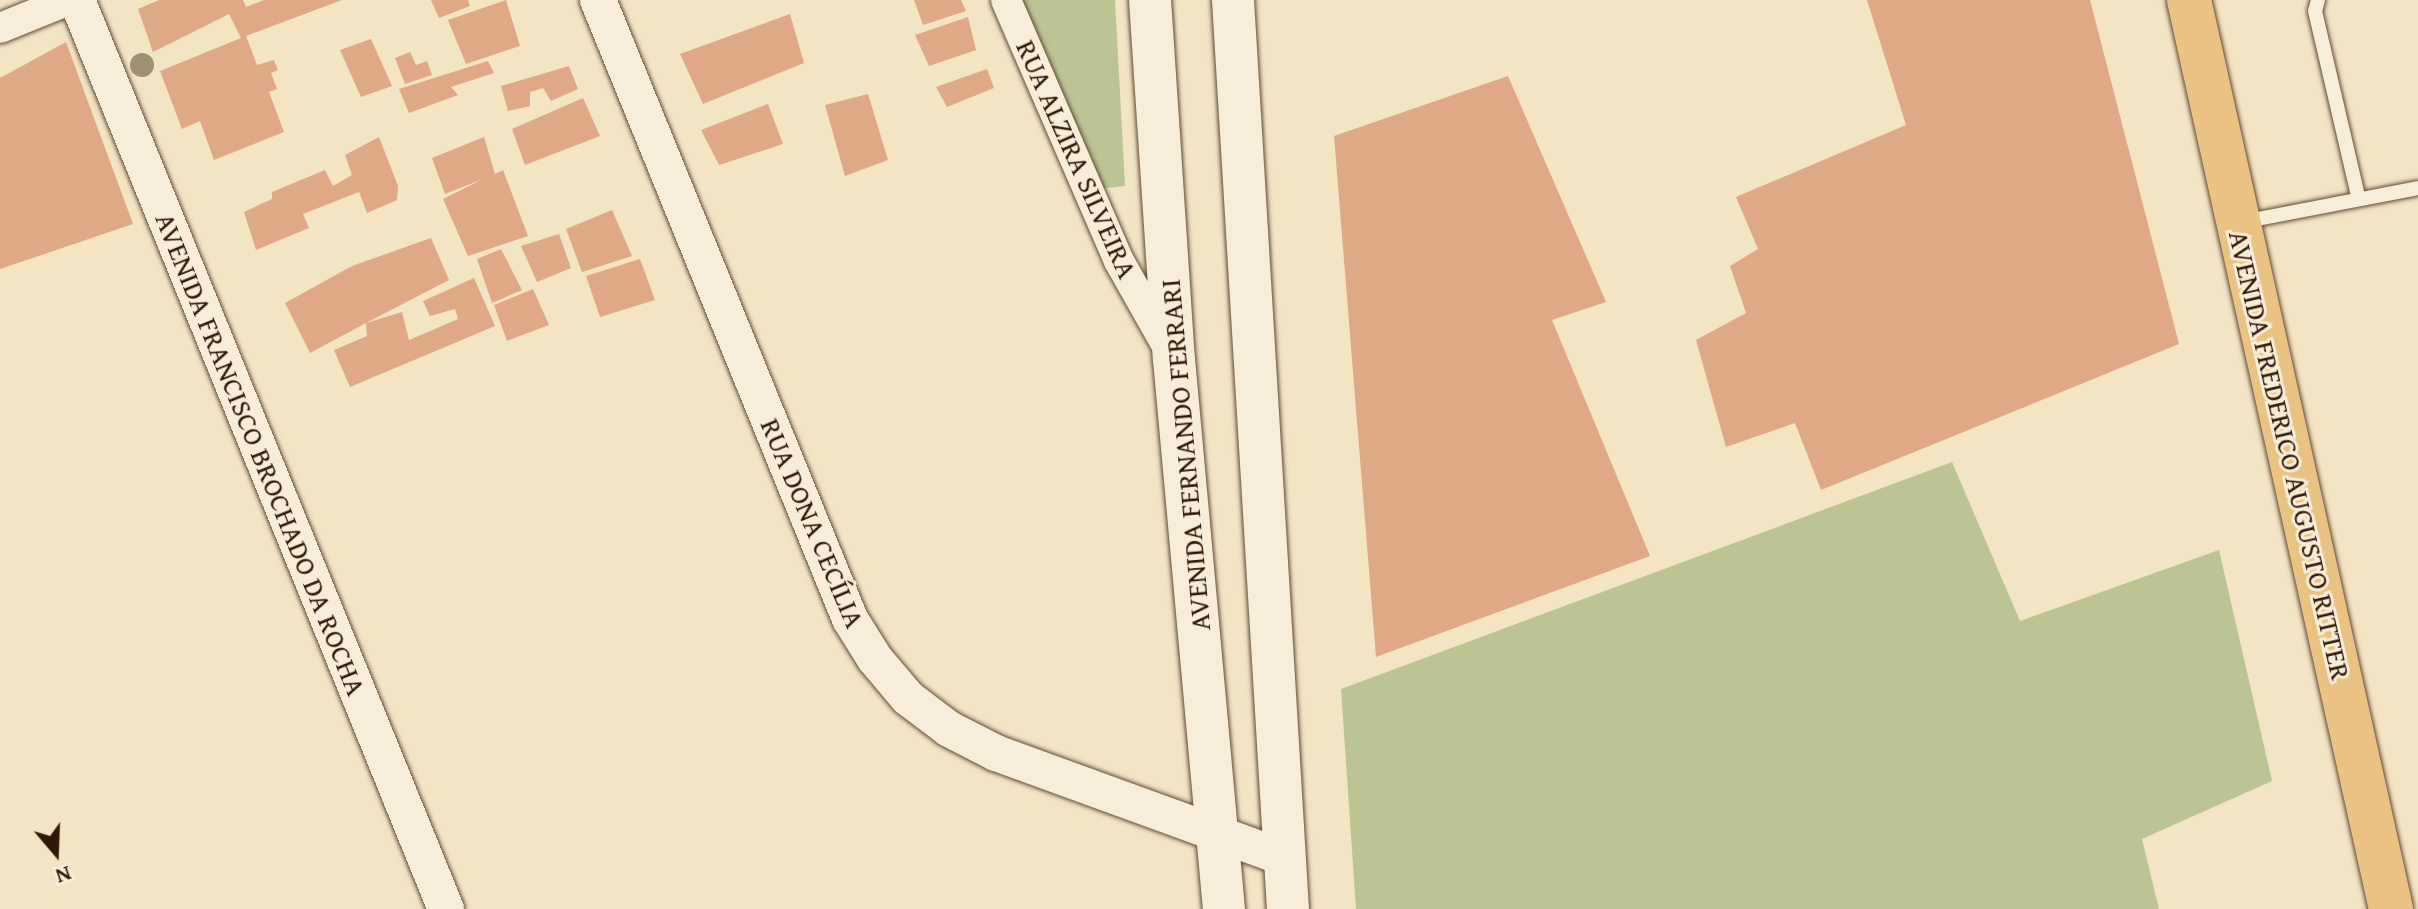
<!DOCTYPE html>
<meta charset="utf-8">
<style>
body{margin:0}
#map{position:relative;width:2418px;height:909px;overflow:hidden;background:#f3e4c3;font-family:"Gentium Book Plus",serif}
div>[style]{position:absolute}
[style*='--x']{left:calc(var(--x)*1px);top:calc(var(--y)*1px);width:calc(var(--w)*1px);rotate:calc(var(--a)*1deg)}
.green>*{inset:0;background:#bcc493}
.building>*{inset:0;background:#dfa887}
.roads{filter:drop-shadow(0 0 2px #624a35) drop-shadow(0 0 2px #624a35)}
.service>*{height:14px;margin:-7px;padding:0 7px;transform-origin:7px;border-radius:7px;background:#f7edd8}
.minor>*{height:30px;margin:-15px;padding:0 15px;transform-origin:15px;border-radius:15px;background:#f7edd8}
.tertiary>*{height:36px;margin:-18px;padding:0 18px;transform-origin:18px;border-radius:18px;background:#f7edd8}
.secondary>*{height:42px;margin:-21px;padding:0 21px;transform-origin:21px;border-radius:21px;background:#f7edd8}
.primary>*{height:44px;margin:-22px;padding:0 22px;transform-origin:22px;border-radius:22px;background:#eac282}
.trees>*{width:24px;height:24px;margin:-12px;border-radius:50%;background:#9f9072}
span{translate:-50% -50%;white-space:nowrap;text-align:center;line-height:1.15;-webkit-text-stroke:6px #f7edd8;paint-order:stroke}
.street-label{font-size:28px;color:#311706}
.north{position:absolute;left:16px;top:813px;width:80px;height:80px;-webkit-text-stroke:6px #f7edd8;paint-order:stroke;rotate:161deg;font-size:22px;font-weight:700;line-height:32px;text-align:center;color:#311706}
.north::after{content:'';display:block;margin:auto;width:28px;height:36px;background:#311706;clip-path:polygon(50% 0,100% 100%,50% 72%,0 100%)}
</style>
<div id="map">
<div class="green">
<i style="clip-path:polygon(1011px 0,1115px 0,1125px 186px,1087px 190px)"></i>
<i style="clip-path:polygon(1952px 462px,2020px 621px,2219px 550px,2272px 781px,2142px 839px,2159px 909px,1356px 909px,1341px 689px)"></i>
</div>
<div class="building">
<i style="clip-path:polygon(159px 0,243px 0,246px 7px,264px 0,342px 0,246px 36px,257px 65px,274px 60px,278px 70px,271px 73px,277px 89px,269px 92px,284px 132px,214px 160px,200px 121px,182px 129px,160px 71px,241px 38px,229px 14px,153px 52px,138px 9px)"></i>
<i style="clip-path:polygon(431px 0,468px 0,470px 6px,439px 18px)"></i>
<i style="clip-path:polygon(506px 0,520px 46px,466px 64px,448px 20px)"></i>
<i style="clip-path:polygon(914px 0,961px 0,966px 11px,923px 25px)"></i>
<i style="clip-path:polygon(1867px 0,2090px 0,2179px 344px,1821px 490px,1795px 423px,1726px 447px,1696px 340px,1746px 313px,1730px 266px,1758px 249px,1736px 197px,1906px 125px)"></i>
<i style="clip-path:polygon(790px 14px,804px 63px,703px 104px,680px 54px)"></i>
<i style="clip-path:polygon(968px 17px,976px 50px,929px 66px,915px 35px)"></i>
<i style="clip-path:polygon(371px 39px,392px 86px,361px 97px,340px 50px)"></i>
<i style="clip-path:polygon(66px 42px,133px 224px,0 269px,0 78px)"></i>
<i style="clip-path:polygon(410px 52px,416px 65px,427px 61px,432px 75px,405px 84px,395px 58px)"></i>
<i style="clip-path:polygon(488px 61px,494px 73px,451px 87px,458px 95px,409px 113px,399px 89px)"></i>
<i style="clip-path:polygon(569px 66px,578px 89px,551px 101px,543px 88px,530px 92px,530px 106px,508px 111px,501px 86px)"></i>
<i style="clip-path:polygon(987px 69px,994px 88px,947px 107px,936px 87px)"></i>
<i style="clip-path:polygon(1508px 76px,1606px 302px,1552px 320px,1650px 556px,1376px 657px,1334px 136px)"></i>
<i style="clip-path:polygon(868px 94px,888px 160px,845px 176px,825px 105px)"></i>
<i style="clip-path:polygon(583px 98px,600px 136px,525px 165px,512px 129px)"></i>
<i style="clip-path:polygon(768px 104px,783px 144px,719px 165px,701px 130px)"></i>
<i style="clip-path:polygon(379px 137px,398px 186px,397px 200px,367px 213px,359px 192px,303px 214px,309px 228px,256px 250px,244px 212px,272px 199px,272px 192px,325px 170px,333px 186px,352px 175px,345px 155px)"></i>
<i style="clip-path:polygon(484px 137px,495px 174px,503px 170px,528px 236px,468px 256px,443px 199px,483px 179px,445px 194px,432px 158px)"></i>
<i style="clip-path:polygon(612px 210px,632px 256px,582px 272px,566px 229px)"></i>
<i style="clip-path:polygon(559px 234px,571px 268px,537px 282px,521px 246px)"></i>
<i style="clip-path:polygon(431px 238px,449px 280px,366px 323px,402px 312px,409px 340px,458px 319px,455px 309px,430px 316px,423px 301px,474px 278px,495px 326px,350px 387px,334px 350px,367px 336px,366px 323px,310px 353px,285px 303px,352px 266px)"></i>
<i style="clip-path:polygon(501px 249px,522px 290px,492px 303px,477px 259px)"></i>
<i style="clip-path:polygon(640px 259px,655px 300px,600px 317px,586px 276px)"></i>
<i style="clip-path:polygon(533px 289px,549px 325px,507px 341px,494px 305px)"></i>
</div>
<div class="roads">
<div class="service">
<i style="--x:2318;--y:0;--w:11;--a:105"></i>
<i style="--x:2315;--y:11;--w:190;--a:76.9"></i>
<i style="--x:2242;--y:222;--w:179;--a:-10.9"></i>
</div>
<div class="minor">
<i style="--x:1006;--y:0;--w:284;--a:66.6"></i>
<i style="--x:1119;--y:261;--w:106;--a:60.5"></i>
<i style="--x:0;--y:28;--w:74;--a:-22.1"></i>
</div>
<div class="tertiary">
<i style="--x:77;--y:0;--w:981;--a:67.91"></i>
<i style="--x:598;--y:0;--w:668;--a:67.85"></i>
<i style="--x:850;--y:619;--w:47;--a:58"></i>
<i style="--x:875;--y:659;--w:51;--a:49.8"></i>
<i style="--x:908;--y:698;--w:51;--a:37.1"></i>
<i style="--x:949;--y:729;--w:53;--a:27.1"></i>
<i style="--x:996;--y:753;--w:307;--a:20"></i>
</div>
<div class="secondary">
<i style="--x:1150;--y:0;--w:360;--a:86.2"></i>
<i style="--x:1174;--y:359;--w:552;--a:84.81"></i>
<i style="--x:1233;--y:0;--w:911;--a:86.54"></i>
</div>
<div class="primary">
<i style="--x:2189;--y:0;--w:931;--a:77.47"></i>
</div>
</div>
<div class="trees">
<i style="left:142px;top:65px"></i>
</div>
<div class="street-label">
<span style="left:1077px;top:159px;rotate:66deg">RUA ALZIRA SILVEIRA</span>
<span style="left:261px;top:454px;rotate:68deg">AVENIDA FRANCISCO BROCHADO DA ROCHA</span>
<span style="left:1185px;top:455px;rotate:-95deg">AVENIDA FERNANDO FERRARI</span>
<span style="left:2290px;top:455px;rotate:77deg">AVENIDA FREDERICO AUGUSTO RITTER</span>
<span style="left:813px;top:523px;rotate:67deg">RUA DONA CECÍLIA</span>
</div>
<div class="north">N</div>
</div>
